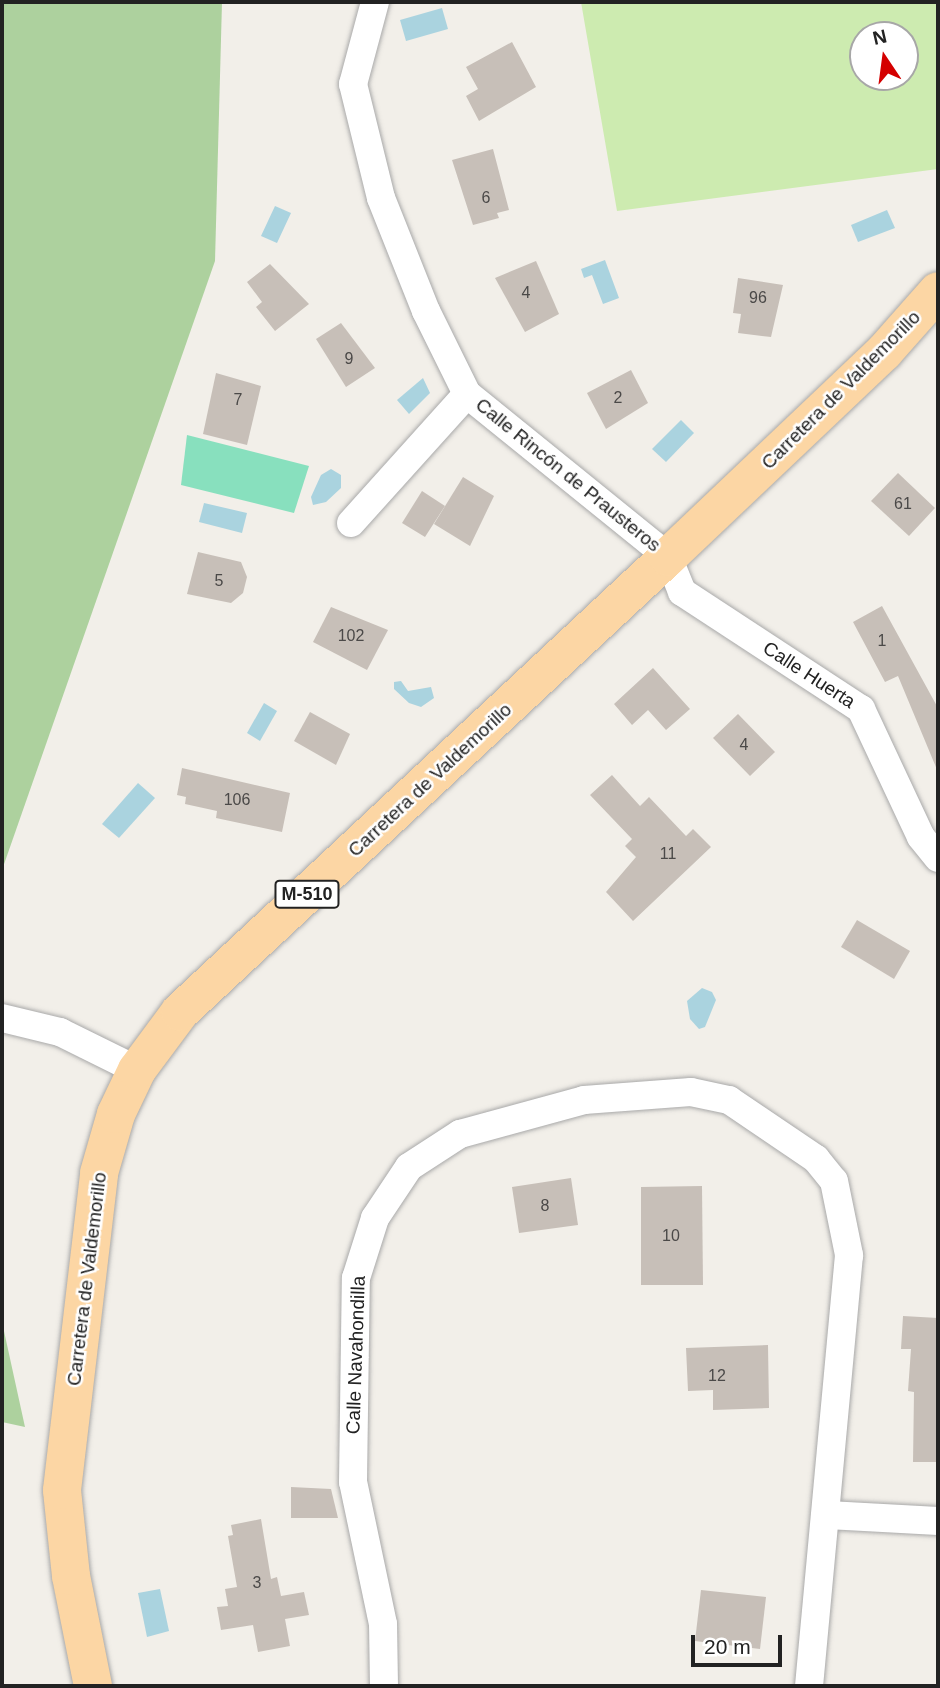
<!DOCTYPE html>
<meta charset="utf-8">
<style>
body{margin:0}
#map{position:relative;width:940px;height:1688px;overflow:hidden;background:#f2efe9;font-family:Helvetica,sans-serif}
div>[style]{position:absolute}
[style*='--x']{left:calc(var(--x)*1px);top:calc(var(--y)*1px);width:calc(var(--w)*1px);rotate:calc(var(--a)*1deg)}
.grass>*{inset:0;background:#cdebb0}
.forest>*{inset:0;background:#add19e}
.pitch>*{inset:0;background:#88e0be}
.water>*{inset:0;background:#aad3df}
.building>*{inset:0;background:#c7bfb8}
.roads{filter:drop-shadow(0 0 2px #a9a9a9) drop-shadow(0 0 2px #a9a9a9)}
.street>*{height:28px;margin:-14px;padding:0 14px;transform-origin:14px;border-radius:14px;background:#fff}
.primary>*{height:38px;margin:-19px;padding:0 19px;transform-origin:19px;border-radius:19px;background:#fcd6a4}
span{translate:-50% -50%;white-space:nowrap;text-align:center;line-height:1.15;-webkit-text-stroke:5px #fff;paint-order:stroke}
.number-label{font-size:16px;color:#4b4948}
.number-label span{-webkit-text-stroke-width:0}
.shield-label span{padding:2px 5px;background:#fff;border:2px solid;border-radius:5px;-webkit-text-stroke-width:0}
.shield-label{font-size:18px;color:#222;font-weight:700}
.street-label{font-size:19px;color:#222}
.frame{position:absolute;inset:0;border:4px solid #222;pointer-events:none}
.north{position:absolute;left:849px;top:21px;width:70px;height:70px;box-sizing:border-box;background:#fff;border:2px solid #a7a7a7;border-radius:50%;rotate:347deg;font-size:19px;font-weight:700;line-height:28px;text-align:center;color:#222}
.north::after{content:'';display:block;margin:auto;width:24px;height:32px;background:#d40000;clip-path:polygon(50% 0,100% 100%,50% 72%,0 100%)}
.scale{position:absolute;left:691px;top:1635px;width:91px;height:32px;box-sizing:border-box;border:4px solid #222;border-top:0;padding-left:9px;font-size:21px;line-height:24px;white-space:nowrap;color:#222;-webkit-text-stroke:5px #fff;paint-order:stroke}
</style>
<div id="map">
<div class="grass">
<i style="clip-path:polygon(evenodd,581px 2px,938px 2px,938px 169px,617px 211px,581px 2px,863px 35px,905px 35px,905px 77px,863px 77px,863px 35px)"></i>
</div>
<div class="forest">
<i style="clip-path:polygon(2px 2px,222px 2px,215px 261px,2px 870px)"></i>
<i style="clip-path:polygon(2px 1322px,25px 1427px,2px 1422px)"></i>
</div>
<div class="pitch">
<i style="clip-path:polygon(187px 435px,309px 466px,294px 513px,181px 485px)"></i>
</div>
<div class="water">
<i style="clip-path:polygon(442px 8px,448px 29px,406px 41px,400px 20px)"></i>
<i style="clip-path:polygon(275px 206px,291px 213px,277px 243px,261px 236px)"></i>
<i style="clip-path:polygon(887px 210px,895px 228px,858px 242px,851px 225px)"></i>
<i style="clip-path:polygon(605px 260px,619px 298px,603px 304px,592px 275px,584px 278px,581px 269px)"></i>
<i style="clip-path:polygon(423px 378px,430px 393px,409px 414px,397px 400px)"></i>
<i style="clip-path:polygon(681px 420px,694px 433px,666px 462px,652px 449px)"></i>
<i style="clip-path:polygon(331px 469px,341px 475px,341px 488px,326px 502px,313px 505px,311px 497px,321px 475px)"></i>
<i style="clip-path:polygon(204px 503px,247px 513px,242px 533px,199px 522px)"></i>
<i style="clip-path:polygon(401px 681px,408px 691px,431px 687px,434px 698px,421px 707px,409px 703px,394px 689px,394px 682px)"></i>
<i style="clip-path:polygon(264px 703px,277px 711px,260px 741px,247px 733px)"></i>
<i style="clip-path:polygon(138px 783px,155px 798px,119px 838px,102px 824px)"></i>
<i style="clip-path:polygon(702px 988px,712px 992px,716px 1000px,705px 1027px,699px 1029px,690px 1019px,687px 1001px)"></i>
<i style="clip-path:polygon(160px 1589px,169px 1631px,147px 1637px,138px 1593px)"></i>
</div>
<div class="building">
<i style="clip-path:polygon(512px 42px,536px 87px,479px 121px,466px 96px,478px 89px,466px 67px)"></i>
<i style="clip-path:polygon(493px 149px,509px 210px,497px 213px,499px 218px,473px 225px,452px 160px)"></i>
<i style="clip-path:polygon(536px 261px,559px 314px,525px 332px,495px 278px)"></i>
<i style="clip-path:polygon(270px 264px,309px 304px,275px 331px,256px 307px,262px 302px,247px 282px)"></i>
<i style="clip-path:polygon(738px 278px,783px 285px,771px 337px,738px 333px,741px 314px,733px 313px)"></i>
<i style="clip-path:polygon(341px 323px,375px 368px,346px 387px,316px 339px)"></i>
<i style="clip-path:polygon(631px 370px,648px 403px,606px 429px,587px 393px)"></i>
<i style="clip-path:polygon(216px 373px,261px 386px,247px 445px,203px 434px)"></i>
<i style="clip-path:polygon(898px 473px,935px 508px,909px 536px,871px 501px)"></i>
<i style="clip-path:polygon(463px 477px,494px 496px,470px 546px,434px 524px)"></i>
<i style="clip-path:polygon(422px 491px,445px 506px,425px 537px,402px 523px)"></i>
<i style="clip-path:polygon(198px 552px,241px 562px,247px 577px,243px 593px,231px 603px,187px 594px)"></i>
<i style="clip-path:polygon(882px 606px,938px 708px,938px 772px,898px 676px,885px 682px,853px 622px)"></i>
<i style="clip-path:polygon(331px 607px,388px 630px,367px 670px,313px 642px)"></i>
<i style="clip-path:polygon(653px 668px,690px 709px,666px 730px,648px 710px,632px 725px,614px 704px)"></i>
<i style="clip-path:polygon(310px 712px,350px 734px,336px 765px,294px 741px)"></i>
<i style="clip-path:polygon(738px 714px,775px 752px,750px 776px,713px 738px)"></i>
<i style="clip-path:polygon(182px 768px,290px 793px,282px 832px,216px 818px,217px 811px,185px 804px,186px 797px,177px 795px)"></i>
<i style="clip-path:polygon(612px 775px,640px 806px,649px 797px,686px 836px,693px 829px,711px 847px,633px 921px,606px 892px,636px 857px,625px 846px,632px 839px,590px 795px)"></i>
<i style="clip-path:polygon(857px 920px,910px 951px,894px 979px,841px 947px)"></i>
<i style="clip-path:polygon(571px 1178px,578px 1225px,519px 1233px,512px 1187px)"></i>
<i style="clip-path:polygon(702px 1186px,703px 1285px,641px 1285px,641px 1187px)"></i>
<i style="clip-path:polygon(903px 1316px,938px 1318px,938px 1462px,913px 1462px,914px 1392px,908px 1391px,911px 1349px,901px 1349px)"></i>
<i style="clip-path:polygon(768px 1345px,769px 1408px,713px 1410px,713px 1390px,688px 1391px,686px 1348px)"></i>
<i style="clip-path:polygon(291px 1487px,331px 1489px,338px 1518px,291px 1518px)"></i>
<i style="clip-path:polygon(261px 1519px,271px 1579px,277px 1577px,281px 1596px,304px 1592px,309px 1615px,285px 1619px,290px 1646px,258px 1652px,253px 1625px,221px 1630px,217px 1607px,228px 1606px,225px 1589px,237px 1587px,228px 1536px,233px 1535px,231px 1525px)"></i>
<i style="clip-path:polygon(701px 1590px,766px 1597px,760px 1649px,695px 1641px)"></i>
</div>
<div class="roads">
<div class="street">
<i style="--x:375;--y:2;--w:85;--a:105"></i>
<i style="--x:353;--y:84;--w:117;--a:76.2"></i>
<i style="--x:381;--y:198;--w:122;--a:68.3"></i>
<i style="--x:426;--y:311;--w:93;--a:63.7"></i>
<i style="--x:467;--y:394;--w:259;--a:39"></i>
<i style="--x:668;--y:557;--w:38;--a:68"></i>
<i style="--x:682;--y:592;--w:214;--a:33.2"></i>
<i style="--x:861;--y:709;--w:141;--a:64.9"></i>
<i style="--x:921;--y:837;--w:27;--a:51"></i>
<i style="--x:351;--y:523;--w:173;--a:-48"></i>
<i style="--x:2;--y:1018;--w:60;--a:13.6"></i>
<i style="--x:60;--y:1032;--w:86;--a:26.3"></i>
<i style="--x:828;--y:1515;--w:110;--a:3.1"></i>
<i style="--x:384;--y:1686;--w:62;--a:-90.9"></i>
<i style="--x:383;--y:1624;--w:145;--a:-101.9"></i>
<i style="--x:353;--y:1482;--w:204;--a:-89.2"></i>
<i style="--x:356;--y:1278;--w:63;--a:-72.4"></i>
<i style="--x:375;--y:1218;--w:61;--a:-56.3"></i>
<i style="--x:409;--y:1167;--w:61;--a:-32.9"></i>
<i style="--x:460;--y:1134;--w:129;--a:-15.3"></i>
<i style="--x:584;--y:1100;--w:107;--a:-4.3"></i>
<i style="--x:691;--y:1092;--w:39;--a:12"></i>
<i style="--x:729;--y:1100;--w:105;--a:34.1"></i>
<i style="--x:816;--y:1159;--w:28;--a:51"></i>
<i style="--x:834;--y:1181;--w:76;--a:78.5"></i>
<i style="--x:849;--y:1255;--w:433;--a:95.3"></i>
</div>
<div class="primary">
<i style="--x:93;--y:1686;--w:112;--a:-101.3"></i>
<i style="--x:71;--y:1576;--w:86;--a:-96"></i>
<i style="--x:62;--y:1490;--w:319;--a:-83.3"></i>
<i style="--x:99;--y:1173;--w:61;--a:-73.9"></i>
<i style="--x:116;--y:1114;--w:49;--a:-64.5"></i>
<i style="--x:137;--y:1070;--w:72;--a:-53.4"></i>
<i style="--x:180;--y:1012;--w:667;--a:-43"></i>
<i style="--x:668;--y:557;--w:298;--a:-43.5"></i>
<i style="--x:884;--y:352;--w:81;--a:-48.5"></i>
</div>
</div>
<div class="number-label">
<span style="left:486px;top:198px">6</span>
<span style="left:526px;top:293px">4</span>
<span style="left:758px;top:298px">96</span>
<span style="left:349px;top:359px">9</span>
<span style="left:618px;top:398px">2</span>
<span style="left:238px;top:400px">7</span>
<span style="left:903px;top:504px">61</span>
<span style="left:219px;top:581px">5</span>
<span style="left:351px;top:636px">102</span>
<span style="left:882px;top:641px">1</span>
<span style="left:744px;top:745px">4</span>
<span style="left:237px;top:800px">106</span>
<span style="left:668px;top:854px">11</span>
<span style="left:545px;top:1206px">8</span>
<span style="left:671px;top:1236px">10</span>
<span style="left:717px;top:1376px">12</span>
<span style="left:257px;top:1583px">3</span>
</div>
<div class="shield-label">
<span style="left:307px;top:894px">M-510</span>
</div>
<div class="street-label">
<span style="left:841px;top:390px;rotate:-45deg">Carretera de Valdemorillo</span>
<span style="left:568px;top:475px;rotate:39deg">Calle Rincón de Prausteros</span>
<span style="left:809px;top:675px;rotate:33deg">Calle Huerta</span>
<span style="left:430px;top:780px;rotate:-43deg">Carretera de Valdemorillo</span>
<span style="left:87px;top:1279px;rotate:-83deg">Carretera de Valdemorillo</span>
<span style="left:356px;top:1355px;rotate:-88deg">Calle Navahondilla</span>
</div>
<div class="frame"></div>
<div class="north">N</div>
<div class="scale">20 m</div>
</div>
